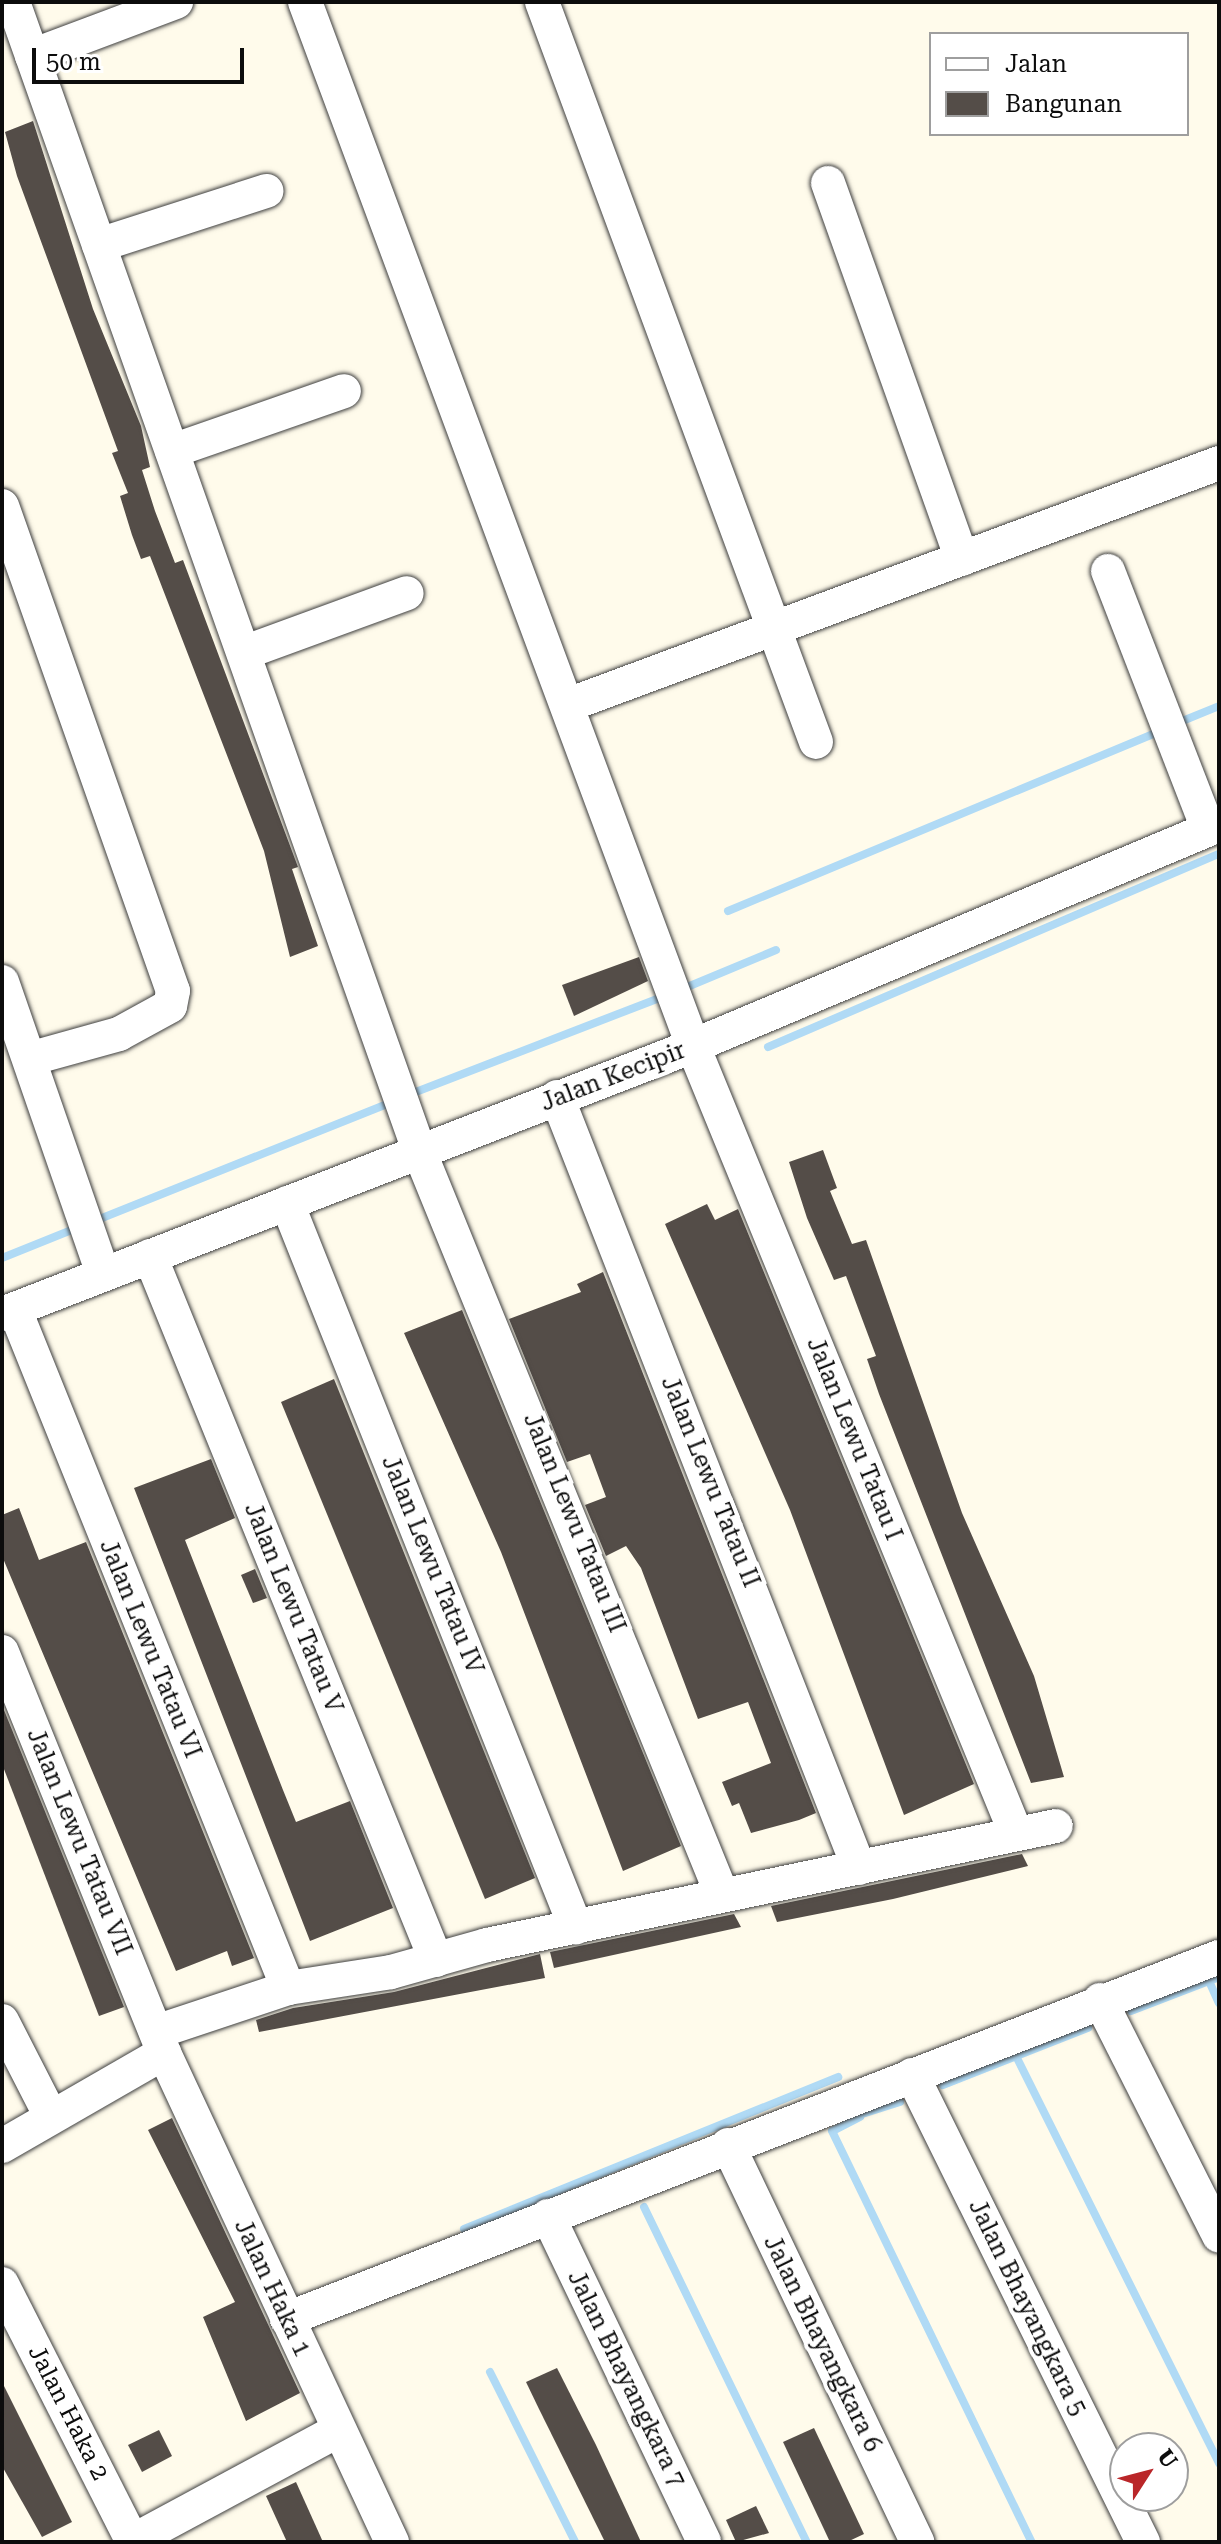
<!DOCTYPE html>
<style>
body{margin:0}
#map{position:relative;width:1221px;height:2544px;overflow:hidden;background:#fffbeb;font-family:"Roboto Serif",serif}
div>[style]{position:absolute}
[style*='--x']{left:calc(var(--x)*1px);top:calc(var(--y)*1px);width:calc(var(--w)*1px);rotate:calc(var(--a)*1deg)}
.stream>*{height:8px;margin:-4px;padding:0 4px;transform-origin:4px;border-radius:4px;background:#b0daf5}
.building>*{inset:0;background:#544d48}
.roads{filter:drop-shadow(0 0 2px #3f3f3f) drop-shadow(0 0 2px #3f3f3f)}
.minor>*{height:34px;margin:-17px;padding:0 17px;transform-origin:17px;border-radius:17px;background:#fff}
span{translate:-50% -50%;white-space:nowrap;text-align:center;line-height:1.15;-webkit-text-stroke:8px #fff;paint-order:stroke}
.street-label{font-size:24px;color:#0c0c0c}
.frame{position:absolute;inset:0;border:4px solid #0c0c0c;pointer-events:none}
.legend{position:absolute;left:929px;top:32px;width:260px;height:104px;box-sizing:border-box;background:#fff;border:2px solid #9e9e9e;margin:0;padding:10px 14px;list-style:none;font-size:24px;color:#0c0c0c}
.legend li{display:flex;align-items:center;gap:16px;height:40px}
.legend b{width:40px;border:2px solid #9e9e9e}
.north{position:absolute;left:1109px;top:2432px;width:80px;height:80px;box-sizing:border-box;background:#fff;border:2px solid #9e9e9e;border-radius:50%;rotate:54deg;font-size:22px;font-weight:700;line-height:32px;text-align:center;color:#0c0c0c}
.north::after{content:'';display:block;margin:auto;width:28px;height:36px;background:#ba2629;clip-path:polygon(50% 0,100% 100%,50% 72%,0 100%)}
.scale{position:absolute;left:32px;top:48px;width:212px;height:36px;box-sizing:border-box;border:4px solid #0c0c0c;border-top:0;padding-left:10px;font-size:24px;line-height:28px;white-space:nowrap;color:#0c0c0c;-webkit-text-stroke:6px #fff;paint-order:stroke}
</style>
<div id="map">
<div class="stream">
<i style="--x:1175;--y:724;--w:48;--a:-22.2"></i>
<i style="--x:728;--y:911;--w:471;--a:-22.6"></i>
<i style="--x:680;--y:990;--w:104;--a:-22.6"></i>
<i style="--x:768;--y:1047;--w:491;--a:-23.2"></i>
<i style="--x:408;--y:1095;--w:278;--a:-21.1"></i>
<i style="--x:92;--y:1222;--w:326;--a:-21.8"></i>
<i style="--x:2;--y:1258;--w:83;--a:-21.9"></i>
<i style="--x:1209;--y:1981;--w:24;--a:66"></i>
<i style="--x:1131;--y:2011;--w:94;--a:-21.1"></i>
<i style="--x:1016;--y:2056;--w:456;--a:63.5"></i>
<i style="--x:943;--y:2085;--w:156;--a:-21.5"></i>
<i style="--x:859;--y:2115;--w:43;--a:-17.6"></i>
<i style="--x:860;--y:2117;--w:31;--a:153"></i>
<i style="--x:832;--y:2131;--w:457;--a:64.1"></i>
<i style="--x:644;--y:2207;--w:373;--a:64.1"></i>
<i style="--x:464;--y:2229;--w:404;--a:-22.1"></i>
<i style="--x:490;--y:2372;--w:190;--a:63.4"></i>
</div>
<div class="building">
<i style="clip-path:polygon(33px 121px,93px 309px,141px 426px,150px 467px,142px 470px,155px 511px,175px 563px,183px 560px,298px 867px,292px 869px,318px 946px,290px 957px,264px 851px,150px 556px,141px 559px,132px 535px,120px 496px,128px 493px,112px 453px,118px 451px,17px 176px,5px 132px)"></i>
<i style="clip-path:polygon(639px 957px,648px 981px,574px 1016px,562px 985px)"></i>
<i style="clip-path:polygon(823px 1150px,837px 1188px,830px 1191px,852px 1244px,866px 1240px,962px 1513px,1034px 1676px,1064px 1777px,1031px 1783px,879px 1394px,867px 1359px,876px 1356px,846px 1276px,834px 1280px,807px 1218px,789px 1162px)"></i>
<i style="clip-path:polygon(707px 1204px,715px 1220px,738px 1209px,974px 1784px,904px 1815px,790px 1510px,665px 1224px)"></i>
<i style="clip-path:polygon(603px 1272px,816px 1813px,799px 1820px,751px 1833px,739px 1803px,732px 1806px,722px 1782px,771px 1763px,748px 1702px,698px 1719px,641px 1568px,626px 1546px,606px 1556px,585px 1505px,606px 1497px,590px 1454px,567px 1462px,509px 1319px,581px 1292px,577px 1284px)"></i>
<i style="clip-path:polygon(462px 1310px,681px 1846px,623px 1871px,501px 1552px,404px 1333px)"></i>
<i style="clip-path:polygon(334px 1379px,535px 1878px,485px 1899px,281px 1402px)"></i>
<i style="clip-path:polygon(211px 1459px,235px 1518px,185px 1540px,283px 1790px,296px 1822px,350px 1801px,393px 1908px,310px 1941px,134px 1488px)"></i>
<i style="clip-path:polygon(19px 1508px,39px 1560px,86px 1542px,254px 1958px,232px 1966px,227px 1951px,176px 1971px,2px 1556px,2px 1515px)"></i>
<i style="clip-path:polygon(255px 1569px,267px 1598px,253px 1603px,241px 1575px)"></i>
<i style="clip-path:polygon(2px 1705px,124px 2007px,99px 2016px,2px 1764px)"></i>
<i style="clip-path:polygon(1022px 1854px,1028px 1866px,893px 1899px,777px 1922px,771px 1906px)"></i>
<i style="clip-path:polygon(734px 1914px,741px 1927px,554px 1968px,550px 1952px)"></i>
<i style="clip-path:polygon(540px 1954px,545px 1978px,259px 2032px,256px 2020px,293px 2008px,394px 1992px)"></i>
<i style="clip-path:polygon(172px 2118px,300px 2393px,246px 2421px,203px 2317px,235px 2302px,148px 2130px)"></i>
<i style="clip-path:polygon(557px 2368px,596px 2445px,641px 2542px,605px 2542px,539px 2409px,526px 2382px)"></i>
<i style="clip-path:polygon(2px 2382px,72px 2522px,42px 2537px,2px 2466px)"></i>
<i style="clip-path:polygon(814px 2428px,864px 2534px,847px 2542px,830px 2542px,783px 2442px)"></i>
<i style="clip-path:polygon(159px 2430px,172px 2456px,142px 2472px,128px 2445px)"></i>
<i style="clip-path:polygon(296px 2482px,323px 2542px,287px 2542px,266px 2496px)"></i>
<i style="clip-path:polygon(756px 2506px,769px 2533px,736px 2542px,726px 2520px)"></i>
</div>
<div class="roads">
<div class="minor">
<i style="--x:13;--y:2;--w:1221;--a:70.53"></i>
<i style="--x:420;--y:1153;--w:801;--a:67.85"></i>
<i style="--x:305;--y:2;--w:1114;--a:69.61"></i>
<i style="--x:693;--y:1046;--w:848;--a:67.7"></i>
<i style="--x:542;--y:2;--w:789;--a:69.68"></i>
<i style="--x:32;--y:56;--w:154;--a:-20.6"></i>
<i style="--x:828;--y:183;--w:399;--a:70.4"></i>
<i style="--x:99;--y:245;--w:176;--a:-17.9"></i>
<i style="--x:172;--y:451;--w:182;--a:-19.2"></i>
<i style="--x:2;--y:506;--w:514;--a:70.58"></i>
<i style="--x:173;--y:991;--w:15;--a:101"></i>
<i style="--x:170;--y:1006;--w:58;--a:151.2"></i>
<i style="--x:119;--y:1034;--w:93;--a:164.5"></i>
<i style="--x:1108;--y:571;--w:277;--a:68.8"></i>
<i style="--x:246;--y:652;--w:171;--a:-20.1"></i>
<i style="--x:568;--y:705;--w:695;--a:-20.39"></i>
<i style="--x:2;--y:982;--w:309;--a:70.9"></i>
<i style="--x:557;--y:1097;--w:828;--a:68.61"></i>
<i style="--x:287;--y:1203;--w:780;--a:68.27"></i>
<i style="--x:150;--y:1256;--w:760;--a:67.89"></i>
<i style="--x:15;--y:1310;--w:731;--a:68.07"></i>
<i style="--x:2;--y:1314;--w:741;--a:-21.2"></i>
<i style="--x:693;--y:1046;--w:571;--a:-22.79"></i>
<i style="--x:2;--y:1652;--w:432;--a:68"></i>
<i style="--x:164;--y:2053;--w:540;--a:65"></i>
<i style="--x:1100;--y:2000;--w:264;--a:63.2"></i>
<i style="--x:2;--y:2021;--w:106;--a:62.9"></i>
<i style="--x:156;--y:2032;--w:139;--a:-18.4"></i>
<i style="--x:288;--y:1988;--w:104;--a:-8.8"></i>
<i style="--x:391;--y:1972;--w:100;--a:-15.7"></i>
<i style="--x:487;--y:1945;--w:581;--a:-11.81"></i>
<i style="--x:912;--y:2075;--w:521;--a:63.68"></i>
<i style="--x:728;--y:2145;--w:440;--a:64.5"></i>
<i style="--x:2;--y:2146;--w:187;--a:-29.9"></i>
<i style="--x:548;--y:2216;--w:361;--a:64.4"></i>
<i style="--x:2;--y:2284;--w:289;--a:63.1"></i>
<i style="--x:287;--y:2319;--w:1000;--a:-21.23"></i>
<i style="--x:131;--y:2542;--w:234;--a:-28.3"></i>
</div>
</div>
<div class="street-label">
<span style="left:613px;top:1077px;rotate:-21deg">Jalan Kecipir</span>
<span style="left:854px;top:1439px;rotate:68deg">Jalan Lewu Tatau I</span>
<span style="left:710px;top:1482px;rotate:68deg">Jalan Lewu Tatau II</span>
<span style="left:574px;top:1523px;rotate:68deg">Jalan Lewu Tatau III</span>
<span style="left:432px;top:1565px;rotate:68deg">Jalan Lewu Tatau IV</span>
<span style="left:293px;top:1608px;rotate:68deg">Jalan Lewu Tatau V</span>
<span style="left:150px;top:1649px;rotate:68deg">Jalan Lewu Tatau VI</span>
<span style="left:79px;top:1842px;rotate:68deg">Jalan Lewu Tatau VII</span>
<span style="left:272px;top:2288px;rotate:65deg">Jalan Haka 1</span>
<span style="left:1027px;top:2308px;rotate:64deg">Jalan Bhayangkara 5</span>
<span style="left:822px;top:2344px;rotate:64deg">Jalan Bhayangkara 6</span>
<span style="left:626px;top:2379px;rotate:64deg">Jalan Bhayangkara 7</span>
<span style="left:68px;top:2413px;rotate:63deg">Jalan Haka 2</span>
</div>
<div class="frame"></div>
<ul class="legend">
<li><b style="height:10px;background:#fff"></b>Jalan</li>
<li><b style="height:22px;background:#544d48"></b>Bangunan</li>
</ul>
<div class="north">U</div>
<div class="scale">50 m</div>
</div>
